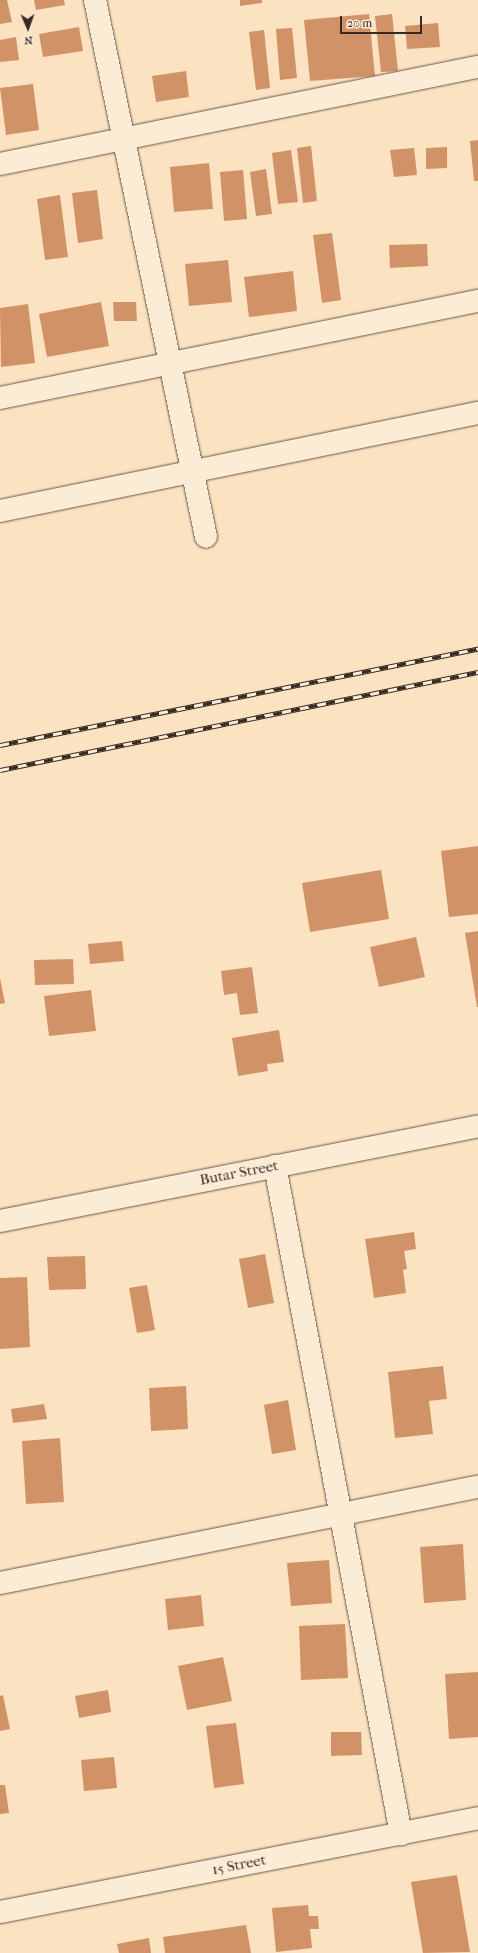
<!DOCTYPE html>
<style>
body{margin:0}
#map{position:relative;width:478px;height:1953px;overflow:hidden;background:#fbe2c0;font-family:"IM FELL French Canon",serif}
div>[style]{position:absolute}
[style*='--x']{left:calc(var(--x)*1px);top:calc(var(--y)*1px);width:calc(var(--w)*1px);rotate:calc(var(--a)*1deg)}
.building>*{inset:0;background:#d29268}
.roads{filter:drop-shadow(0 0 1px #68574a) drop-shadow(0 0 1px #68574a)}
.street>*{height:22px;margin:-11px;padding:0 11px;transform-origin:11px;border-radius:11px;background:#fcecd6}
.rail>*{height:4.5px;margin-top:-2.25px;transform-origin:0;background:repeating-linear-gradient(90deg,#fcecd6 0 9px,#372923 0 18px);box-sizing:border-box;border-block:1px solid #372923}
span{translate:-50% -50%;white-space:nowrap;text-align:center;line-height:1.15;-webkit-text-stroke:4px #fcecd6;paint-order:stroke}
.street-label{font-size:15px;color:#372923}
.north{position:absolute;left:8px;top:8px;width:40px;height:40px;-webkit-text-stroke:3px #fcecd6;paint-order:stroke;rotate:178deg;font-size:11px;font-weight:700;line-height:16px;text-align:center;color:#372923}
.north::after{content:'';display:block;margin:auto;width:14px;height:18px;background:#372923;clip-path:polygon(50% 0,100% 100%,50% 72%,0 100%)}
.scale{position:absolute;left:340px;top:16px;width:82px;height:18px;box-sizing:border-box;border:2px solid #372923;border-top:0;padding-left:5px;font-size:12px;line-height:14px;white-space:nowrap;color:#372923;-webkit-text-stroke:3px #fcecd6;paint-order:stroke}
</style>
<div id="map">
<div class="building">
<i style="clip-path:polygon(0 0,7px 0,12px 22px,0 24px)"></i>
<i style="clip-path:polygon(34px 0,64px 0,65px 5px,36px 10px)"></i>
<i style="clip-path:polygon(240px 0,262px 0,262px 3px,240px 6px)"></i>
<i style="clip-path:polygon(369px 14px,375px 76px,310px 81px,304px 20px)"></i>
<i style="clip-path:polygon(392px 14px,398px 71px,381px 72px,375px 16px)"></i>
<i style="clip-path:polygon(438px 23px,440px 47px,407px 49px,405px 26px)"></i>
<i style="clip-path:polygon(79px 27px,83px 51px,43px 57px,39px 34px)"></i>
<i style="clip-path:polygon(292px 28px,297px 78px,280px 80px,276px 29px)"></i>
<i style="clip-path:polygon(264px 30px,270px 88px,256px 90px,249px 32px)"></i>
<i style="clip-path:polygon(16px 37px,19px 60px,0 62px,0 40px)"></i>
<i style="clip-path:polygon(186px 71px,189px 97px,156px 102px,152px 76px)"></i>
<i style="clip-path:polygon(33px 84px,39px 130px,6px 135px,0 88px)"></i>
<i style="clip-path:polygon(478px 140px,478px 181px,474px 181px,470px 141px)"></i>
<i style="clip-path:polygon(311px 146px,317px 201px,303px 203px,297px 148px)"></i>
<i style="clip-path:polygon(447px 147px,447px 168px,426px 169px,426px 148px)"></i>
<i style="clip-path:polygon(414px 148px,417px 175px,394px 177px,390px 150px)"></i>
<i style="clip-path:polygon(291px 150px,298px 202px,278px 204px,272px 153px)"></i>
<i style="clip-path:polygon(209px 163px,213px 209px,174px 212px,170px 167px)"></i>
<i style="clip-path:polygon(266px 169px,272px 214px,256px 216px,250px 172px)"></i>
<i style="clip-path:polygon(243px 170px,247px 219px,224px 221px,220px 172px)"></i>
<i style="clip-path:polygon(97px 190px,103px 239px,78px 243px,72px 193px)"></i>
<i style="clip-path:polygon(60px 195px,68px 257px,45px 260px,37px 199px)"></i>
<i style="clip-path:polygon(332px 233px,341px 300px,322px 303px,313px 235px)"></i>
<i style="clip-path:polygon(427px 244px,428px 266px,390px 268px,389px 245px)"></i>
<i style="clip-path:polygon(228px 260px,232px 302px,189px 306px,185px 264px)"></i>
<i style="clip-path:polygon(293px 271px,297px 311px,249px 317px,244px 277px)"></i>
<i style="clip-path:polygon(101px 302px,109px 346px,47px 357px,39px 314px)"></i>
<i style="clip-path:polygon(113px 302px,136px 302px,137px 321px,114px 321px)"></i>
<i style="clip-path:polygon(28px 304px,35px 363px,1px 367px,0 308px)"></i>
<i style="clip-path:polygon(478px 846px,478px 914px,449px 917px,441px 851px)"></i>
<i style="clip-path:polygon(381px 870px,389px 919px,310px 932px,302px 883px)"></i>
<i style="clip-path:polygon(478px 931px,478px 1007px,477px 1007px,465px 933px)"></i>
<i style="clip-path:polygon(416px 937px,425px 977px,379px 987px,370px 947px)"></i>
<i style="clip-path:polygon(122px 941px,124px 961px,90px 964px,88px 944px)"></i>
<i style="clip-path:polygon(73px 959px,74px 984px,35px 985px,34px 960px)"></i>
<i style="clip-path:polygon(252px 967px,258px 1013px,240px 1015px,237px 993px,224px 995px,221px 971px)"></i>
<i style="clip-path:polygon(0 978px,5px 1003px,0 1004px)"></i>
<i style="clip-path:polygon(91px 990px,96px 1031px,49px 1036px,44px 996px)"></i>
<i style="clip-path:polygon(279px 1030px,284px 1062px,267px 1064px,268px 1071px,238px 1076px,232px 1038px)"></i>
<i style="clip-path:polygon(414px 1232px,416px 1249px,404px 1251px,407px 1269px,403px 1270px,406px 1293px,374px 1298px,365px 1239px)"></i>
<i style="clip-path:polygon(265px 1254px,274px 1303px,248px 1308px,239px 1259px)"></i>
<i style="clip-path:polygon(85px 1256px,86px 1289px,49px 1290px,47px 1257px)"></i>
<i style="clip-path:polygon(27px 1277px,30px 1347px,0 1349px,0 1278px)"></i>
<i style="clip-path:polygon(147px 1285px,155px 1330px,137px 1333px,129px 1288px)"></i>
<i style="clip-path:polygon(443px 1366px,447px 1399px,429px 1401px,433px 1434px,395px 1438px,388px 1372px)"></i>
<i style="clip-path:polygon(186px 1386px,188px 1429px,151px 1431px,149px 1388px)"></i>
<i style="clip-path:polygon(288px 1400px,296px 1450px,272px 1454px,264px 1405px)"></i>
<i style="clip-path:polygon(44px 1404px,47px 1419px,13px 1423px,11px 1409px)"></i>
<i style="clip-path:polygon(60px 1438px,64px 1502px,26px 1504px,22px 1441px)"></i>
<i style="clip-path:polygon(463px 1544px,466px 1600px,424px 1603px,420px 1547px)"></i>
<i style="clip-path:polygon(329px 1560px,332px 1603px,291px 1606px,287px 1563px)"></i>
<i style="clip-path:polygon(201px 1595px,204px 1626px,168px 1630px,165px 1599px)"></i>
<i style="clip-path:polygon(345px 1624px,348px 1678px,301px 1680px,299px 1626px)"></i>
<i style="clip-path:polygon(223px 1657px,232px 1701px,187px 1710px,178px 1666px)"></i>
<i style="clip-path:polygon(478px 1672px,478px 1737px,449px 1739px,445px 1674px)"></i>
<i style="clip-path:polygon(108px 1690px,111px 1712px,79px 1718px,75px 1696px)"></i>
<i style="clip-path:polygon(3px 1695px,10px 1729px,0 1731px,0 1696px)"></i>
<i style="clip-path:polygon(236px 1723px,244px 1784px,214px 1788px,206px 1726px)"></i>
<i style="clip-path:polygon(331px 1732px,361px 1732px,362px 1755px,331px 1756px)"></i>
<i style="clip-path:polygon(114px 1757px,117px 1788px,84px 1791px,81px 1760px)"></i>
<i style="clip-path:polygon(0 1785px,5px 1785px,9px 1813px,0 1814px)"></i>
<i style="clip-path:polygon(457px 1875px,470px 1952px,423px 1953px,411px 1882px)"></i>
<i style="clip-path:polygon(308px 1905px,309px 1916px,318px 1916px,319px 1929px,310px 1929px,312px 1948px,276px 1952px,272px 1908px)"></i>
<i style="clip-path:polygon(246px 1925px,251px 1953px,165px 1953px,163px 1937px)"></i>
<i style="clip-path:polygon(149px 1938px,151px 1953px,119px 1953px,117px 1944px)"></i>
</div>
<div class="roads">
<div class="street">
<i style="--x:95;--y:0;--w:548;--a:78.32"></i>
<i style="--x:0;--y:164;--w:488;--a:-11.5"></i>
<i style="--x:0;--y:398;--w:488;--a:-11.5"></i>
<i style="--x:0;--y:511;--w:488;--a:-11.6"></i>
<i style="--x:275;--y:1166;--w:680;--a:79.32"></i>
<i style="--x:0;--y:1221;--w:487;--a:-11.2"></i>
<i style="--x:0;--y:1583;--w:488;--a:-11.4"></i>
<i style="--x:0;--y:1912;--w:487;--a:-11.1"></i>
</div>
</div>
<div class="rail">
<i style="--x:0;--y:745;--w:488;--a:-11.4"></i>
<i style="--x:0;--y:770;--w:488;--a:-11.6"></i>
</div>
<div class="street-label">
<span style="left:239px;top:1173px;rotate:-11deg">Butar Street</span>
<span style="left:239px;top:1865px;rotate:-11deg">15 Street</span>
</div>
<div class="north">N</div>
<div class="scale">20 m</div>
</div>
